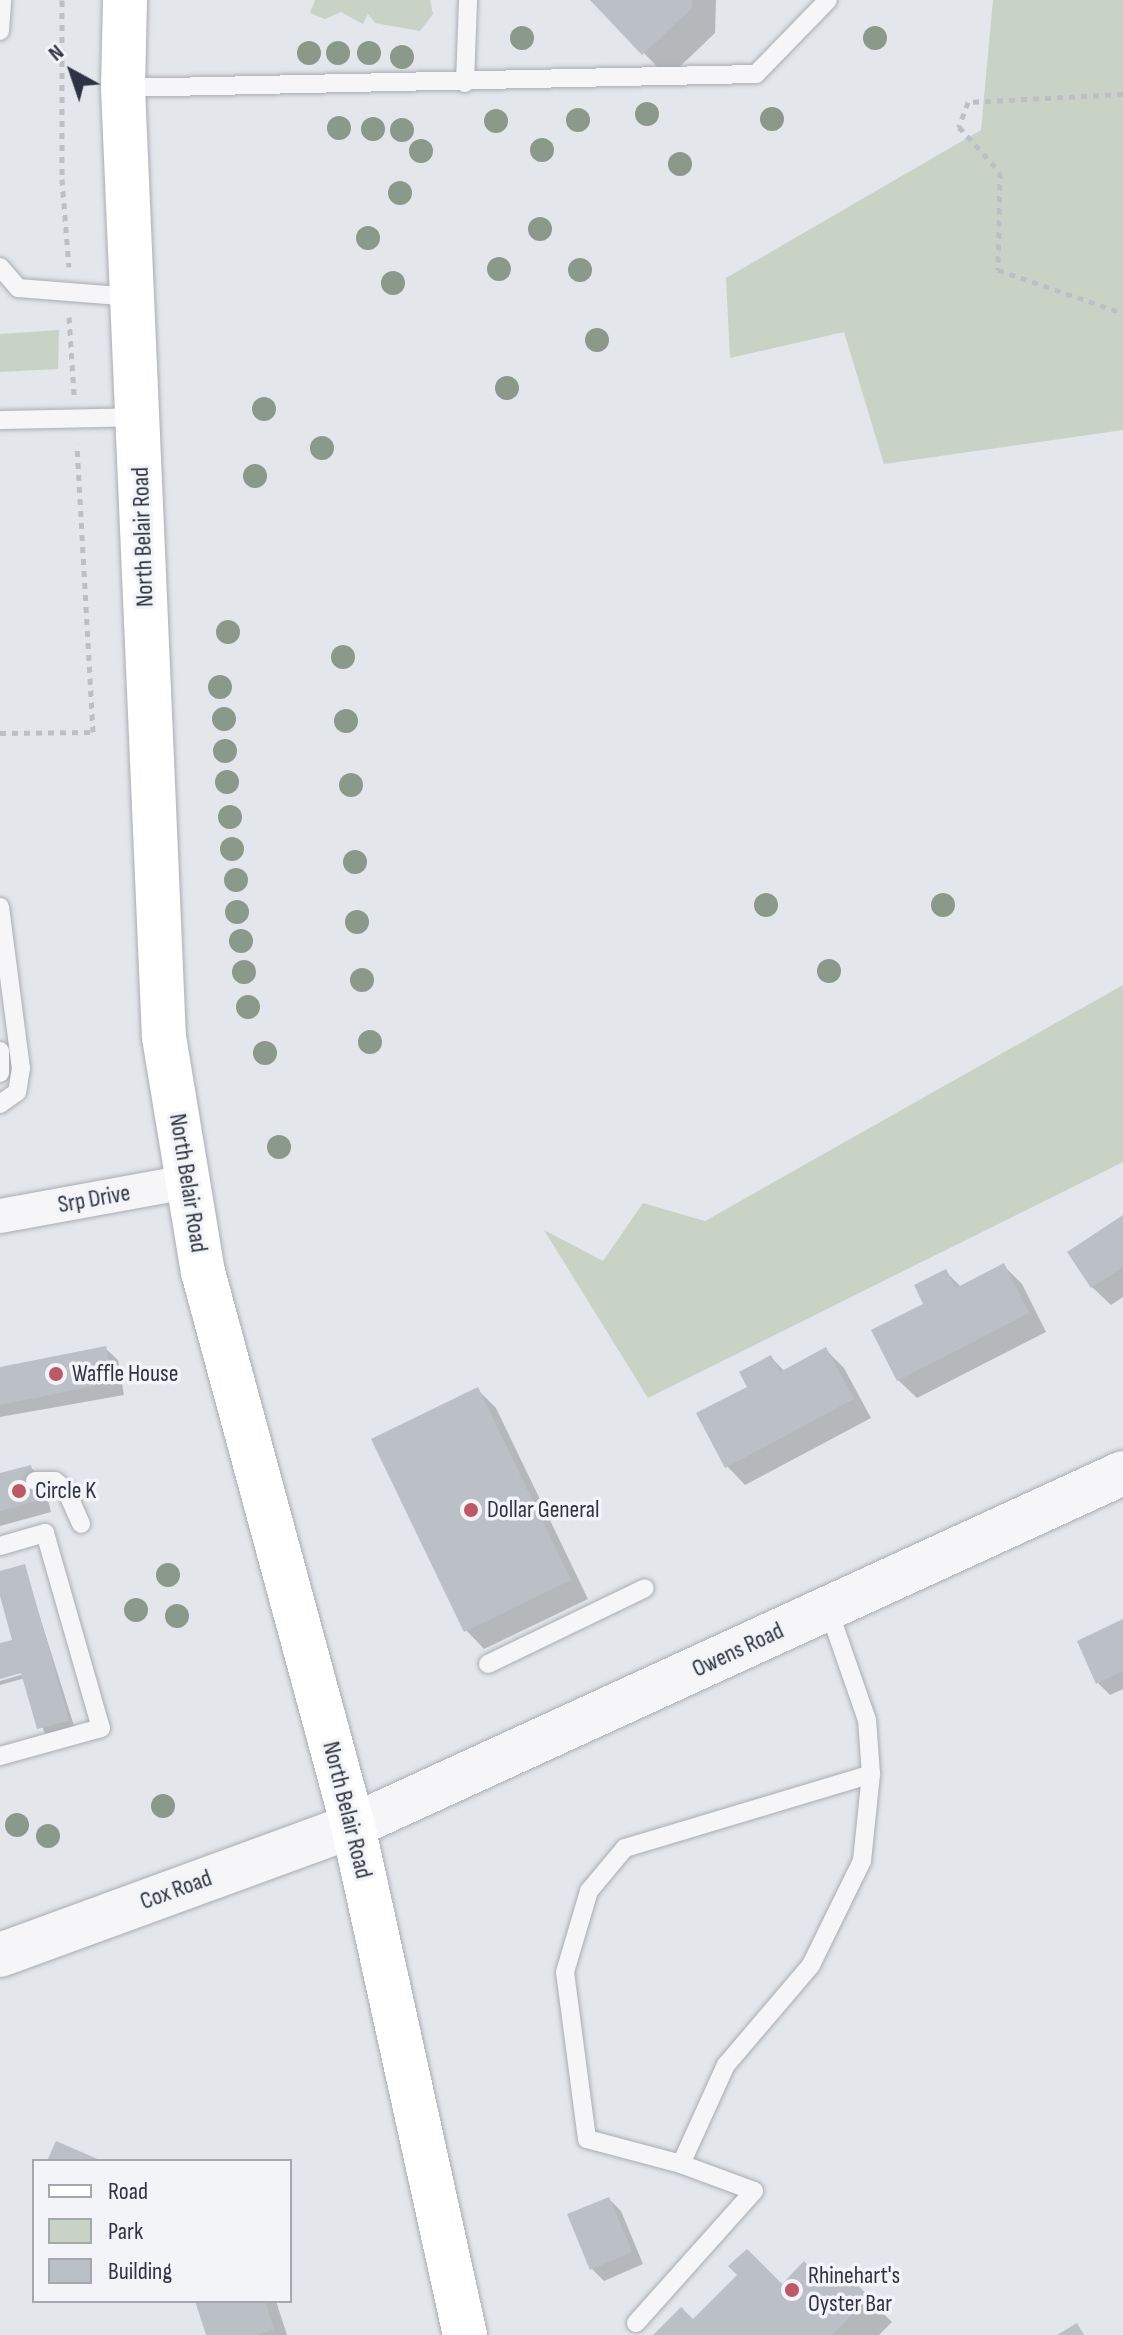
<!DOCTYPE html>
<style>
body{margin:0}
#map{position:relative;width:1123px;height:2335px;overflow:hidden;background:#e3e6ea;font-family:"Sofia Sans Condensed",sans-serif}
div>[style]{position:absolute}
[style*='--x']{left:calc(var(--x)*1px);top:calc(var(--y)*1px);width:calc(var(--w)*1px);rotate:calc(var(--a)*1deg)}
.green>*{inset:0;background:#c8d3c5}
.shadow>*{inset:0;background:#0003}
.building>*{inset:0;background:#bbbfc6}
.path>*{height:5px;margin-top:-2.5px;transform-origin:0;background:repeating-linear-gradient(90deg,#bebfc4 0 6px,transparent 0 12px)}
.roads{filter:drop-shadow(0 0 2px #a9adb4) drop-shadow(0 0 2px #a9adb4)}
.service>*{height:18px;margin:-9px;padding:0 9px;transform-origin:9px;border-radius:9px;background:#f6f6f8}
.minor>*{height:34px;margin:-17px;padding:0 17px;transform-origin:17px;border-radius:17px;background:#f6f6f8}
.tertiary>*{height:44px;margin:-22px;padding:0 22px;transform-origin:22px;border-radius:22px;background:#f6f6f8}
.secondary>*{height:44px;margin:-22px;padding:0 22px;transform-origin:22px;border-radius:22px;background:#fff}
.trees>*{width:24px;height:24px;margin:-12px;border-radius:50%;background:#8a998a}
.dots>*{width:22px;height:22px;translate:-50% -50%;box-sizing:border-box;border:4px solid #f3f4f7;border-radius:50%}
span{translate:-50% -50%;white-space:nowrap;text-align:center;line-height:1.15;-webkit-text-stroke:7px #f3f4f7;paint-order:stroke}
.street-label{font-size:24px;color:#2d3340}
.poi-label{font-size:24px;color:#2d3340}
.left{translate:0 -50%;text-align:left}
.legend{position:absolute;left:32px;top:2159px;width:260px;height:144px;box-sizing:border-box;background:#f3f4f7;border:2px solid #a4a7ae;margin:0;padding:10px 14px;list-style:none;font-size:24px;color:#2d3340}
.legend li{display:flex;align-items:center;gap:16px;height:40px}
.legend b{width:40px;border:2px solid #a4a7ae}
.north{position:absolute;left:32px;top:32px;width:80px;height:80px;-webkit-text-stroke:6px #f3f4f7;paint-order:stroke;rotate:320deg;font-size:22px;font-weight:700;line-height:32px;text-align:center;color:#2d3340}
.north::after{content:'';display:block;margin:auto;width:28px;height:36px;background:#2d3340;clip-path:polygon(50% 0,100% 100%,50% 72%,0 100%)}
</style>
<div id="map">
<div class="green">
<i style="clip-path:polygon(315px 0,430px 0,433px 14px,420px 31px,375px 23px,368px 14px,363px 24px,341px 12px,325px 19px,310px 13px)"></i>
<i style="clip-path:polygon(993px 0,1123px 0,1123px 430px,884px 464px,844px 332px,730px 358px,726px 278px,981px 130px)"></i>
<i style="clip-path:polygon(59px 330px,58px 369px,0 372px,0 334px)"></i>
<i style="clip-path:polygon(1123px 985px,1123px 1162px,648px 1398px,544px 1230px,603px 1261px,643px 1203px,705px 1221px)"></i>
</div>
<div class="shadow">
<i style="clip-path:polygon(593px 0,716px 0,715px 33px,668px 78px)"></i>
<i style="clip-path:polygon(1123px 1217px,1123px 1297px,1111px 1305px,1092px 1287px)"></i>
<i style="clip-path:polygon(1004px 1266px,1022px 1284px,1046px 1332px,917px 1398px,898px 1380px,926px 1304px,946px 1272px,961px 1287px)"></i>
<i style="clip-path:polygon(105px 1348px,118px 1360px,124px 1395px,0 1417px,0 1369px)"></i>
<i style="clip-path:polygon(826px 1350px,844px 1368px,871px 1418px,745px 1485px,727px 1466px,750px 1387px,771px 1357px,785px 1372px)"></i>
<i style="clip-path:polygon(478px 1390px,496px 1408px,588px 1599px,484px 1649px,466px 1630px)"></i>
<i style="clip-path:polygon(30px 1467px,43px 1479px,51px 1512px,0 1526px,0 1475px)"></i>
<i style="clip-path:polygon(24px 1566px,74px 1726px,45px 1734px,25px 1678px,0 1685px,0 1681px,31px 1672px,0 1676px,0 1646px,15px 1641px,0 1573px)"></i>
<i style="clip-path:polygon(1123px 1621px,1123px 1689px,1110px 1695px,1098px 1683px)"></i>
<i style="clip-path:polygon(609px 2199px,621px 2211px,643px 2264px,604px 2281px,592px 2269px)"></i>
<i style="clip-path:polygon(841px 2272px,892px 2322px,879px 2335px,656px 2335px,693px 2322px,740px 2275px,782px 2286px,828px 2286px)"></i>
<i style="clip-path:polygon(197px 2301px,276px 2301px,287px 2335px,208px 2335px)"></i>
</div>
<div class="building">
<i style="clip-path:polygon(590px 0,692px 0,692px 8px,642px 55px)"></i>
<i style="clip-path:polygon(1123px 1215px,1123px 1267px,1091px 1288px,1067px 1252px)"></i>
<i style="clip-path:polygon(1004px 1263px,1029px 1313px,897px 1381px,871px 1330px,923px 1304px,914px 1285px,946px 1269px,956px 1288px)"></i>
<i style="clip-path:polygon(106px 1346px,113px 1382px,0 1405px,0 1367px)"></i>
<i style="clip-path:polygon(826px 1347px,854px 1399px,725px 1468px,696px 1413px,747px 1387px,739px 1372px,771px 1355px,780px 1372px)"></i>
<i style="clip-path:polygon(478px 1387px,571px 1580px,464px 1632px,371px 1439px)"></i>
<i style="clip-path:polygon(31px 1465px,40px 1500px,0 1511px,0 1473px)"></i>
<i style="clip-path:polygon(25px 1564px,69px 1721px,37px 1729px,21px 1673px,0 1679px,0 1643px,12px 1640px,0 1596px,0 1571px)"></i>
<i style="clip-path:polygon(1123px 1619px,1123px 1671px,1096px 1684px,1077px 1641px)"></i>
<i style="clip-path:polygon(56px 2141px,102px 2161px,47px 2161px)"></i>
<i style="clip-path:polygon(609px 2197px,632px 2252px,590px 2270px,567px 2214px)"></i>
<i style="clip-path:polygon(747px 2249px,782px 2284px,804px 2261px,827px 2284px,841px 2269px,870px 2297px,832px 2335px,653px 2335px,681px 2307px,693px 2319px,737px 2275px,728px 2266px)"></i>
<i style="clip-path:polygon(195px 2301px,265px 2301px,274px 2329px,257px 2335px,206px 2335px)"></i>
<i style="clip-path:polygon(1077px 2323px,1084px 2335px,1057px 2335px)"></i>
</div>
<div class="path">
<i style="--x:62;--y:0;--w:179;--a:90"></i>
<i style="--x:62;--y:179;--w:88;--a:85.5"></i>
<i style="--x:1123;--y:94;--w:155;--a:177"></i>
<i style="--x:968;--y:102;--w:27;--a:110"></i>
<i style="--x:959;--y:127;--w:61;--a:47.7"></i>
<i style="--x:1000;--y:172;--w:98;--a:91.2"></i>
<i style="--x:998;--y:270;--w:132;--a:19"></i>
<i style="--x:69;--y:317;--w:78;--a:86.3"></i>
<i style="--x:0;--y:733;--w:93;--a:-0.6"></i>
<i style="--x:93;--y:732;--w:288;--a:-93.2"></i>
</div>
<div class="roads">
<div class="service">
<i style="--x:0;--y:31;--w:31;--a:-86"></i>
<i style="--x:465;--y:83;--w:83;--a:-87.9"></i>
<i style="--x:123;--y:88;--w:633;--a:-1.27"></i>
<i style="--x:756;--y:74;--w:103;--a:-45.8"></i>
<i style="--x:0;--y:267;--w:28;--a:49"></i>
<i style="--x:18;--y:288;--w:115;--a:4.5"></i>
<i style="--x:0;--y:420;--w:138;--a:-1.2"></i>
<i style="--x:0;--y:907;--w:162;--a:82.6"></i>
<i style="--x:21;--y:1068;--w:24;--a:99"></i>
<i style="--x:17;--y:1092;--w:21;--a:145"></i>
<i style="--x:0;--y:1051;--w:22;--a:90"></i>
<i style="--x:35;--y:1481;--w:20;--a:0"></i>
<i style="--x:55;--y:1481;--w:14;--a:39"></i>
<i style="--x:66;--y:1490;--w:37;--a:66"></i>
<i style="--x:0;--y:1546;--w:47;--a:-16.1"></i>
<i style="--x:45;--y:1533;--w:203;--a:74"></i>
<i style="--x:101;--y:1728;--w:105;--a:164.5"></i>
<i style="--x:488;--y:1664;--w:174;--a:-25.8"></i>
<i style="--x:681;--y:2164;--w:97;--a:-165.1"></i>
<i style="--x:587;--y:2139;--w:168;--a:-97.5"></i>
<i style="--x:565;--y:1972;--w:84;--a:-73.5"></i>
<i style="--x:589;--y:1891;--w:56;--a:-50.1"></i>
<i style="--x:625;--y:1848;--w:257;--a:-16.7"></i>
<i style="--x:636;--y:2323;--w:177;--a:-48.2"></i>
<i style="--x:754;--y:2191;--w:78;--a:-159.7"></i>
<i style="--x:681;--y:2164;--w:109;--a:-65.6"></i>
<i style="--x:726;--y:2065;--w:131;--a:-49.6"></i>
<i style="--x:811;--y:1965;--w:116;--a:-63.9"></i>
<i style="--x:862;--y:1861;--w:87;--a:-84.1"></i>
<i style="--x:871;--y:1774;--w:54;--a:-94.2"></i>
<i style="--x:867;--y:1720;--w:119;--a:-109.2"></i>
</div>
<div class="minor">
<i style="--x:0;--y:1216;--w:191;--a:-10.3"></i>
</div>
<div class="tertiary">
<i style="--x:0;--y:1955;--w:376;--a:-20.1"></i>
<i style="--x:353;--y:1826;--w:847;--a:-24.63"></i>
</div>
<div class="secondary">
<i style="--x:125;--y:0;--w:88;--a:91.3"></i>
<i style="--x:123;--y:88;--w:950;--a:87.53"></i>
<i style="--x:164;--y:1037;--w:238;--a:80.6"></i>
<i style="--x:203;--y:1272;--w:574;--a:74.85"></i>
<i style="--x:353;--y:1826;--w:521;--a:77.59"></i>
</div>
</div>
<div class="trees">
<i style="left:522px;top:38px"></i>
<i style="left:875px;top:38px"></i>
<i style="left:309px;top:53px"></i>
<i style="left:338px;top:53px"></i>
<i style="left:369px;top:53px"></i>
<i style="left:402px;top:57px"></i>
<i style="left:647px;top:114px"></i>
<i style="left:772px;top:119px"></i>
<i style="left:578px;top:120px"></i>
<i style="left:496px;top:121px"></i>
<i style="left:339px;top:128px"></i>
<i style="left:373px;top:129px"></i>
<i style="left:402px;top:130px"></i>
<i style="left:542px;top:150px"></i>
<i style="left:421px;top:151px"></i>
<i style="left:680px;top:164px"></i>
<i style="left:400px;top:193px"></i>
<i style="left:540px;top:229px"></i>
<i style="left:368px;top:238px"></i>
<i style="left:499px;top:269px"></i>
<i style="left:580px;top:270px"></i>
<i style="left:393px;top:283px"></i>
<i style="left:597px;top:340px"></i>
<i style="left:507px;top:388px"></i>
<i style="left:264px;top:409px"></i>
<i style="left:322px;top:448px"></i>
<i style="left:255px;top:476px"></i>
<i style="left:228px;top:632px"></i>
<i style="left:343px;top:657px"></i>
<i style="left:220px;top:687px"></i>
<i style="left:224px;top:719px"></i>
<i style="left:346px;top:721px"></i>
<i style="left:225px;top:751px"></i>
<i style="left:227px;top:782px"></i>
<i style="left:351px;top:785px"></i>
<i style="left:230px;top:817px"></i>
<i style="left:232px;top:849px"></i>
<i style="left:355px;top:862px"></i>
<i style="left:236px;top:880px"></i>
<i style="left:766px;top:905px"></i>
<i style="left:943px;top:905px"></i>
<i style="left:237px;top:912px"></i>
<i style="left:357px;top:922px"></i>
<i style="left:241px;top:941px"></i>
<i style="left:829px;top:971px"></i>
<i style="left:244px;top:972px"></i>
<i style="left:362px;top:980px"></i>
<i style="left:248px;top:1007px"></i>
<i style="left:370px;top:1042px"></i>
<i style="left:265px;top:1053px"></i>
<i style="left:279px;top:1147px"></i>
<i style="left:168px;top:1575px"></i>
<i style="left:136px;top:1610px"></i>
<i style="left:177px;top:1616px"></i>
<i style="left:163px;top:1806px"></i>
<i style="left:17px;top:1825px"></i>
<i style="left:48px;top:1836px"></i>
</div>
<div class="dots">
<i style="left:56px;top:1374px;background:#c05765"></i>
<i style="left:19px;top:1491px;background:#c05765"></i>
<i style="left:471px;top:1510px;background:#c05765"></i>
<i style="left:792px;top:2290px;background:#c05765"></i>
</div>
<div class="street-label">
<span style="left:143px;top:537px;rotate:-92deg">North Belair Road</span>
<span style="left:188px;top:1183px;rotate:81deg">North Belair Road</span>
<span style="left:94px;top:1199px;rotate:-10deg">Srp Drive</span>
<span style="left:738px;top:1650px;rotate:-25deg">Owens Road</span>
<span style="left:347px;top:1810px;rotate:76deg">North Belair Road</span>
<span style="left:176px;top:1890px;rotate:-20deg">Cox Road</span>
</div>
<div class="poi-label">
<span class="left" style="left:72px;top:1374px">Waffle House</span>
<span class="left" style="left:35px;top:1491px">Circle K</span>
<span class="left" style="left:487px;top:1510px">Dollar General</span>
<span class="left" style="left:808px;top:2290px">Rhinehart's<br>Oyster Bar</span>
</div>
<ul class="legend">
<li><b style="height:10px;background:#fff"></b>Road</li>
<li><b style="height:22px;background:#c8d3c5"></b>Park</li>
<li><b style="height:22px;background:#bbbfc6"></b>Building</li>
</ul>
<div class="north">N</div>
</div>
